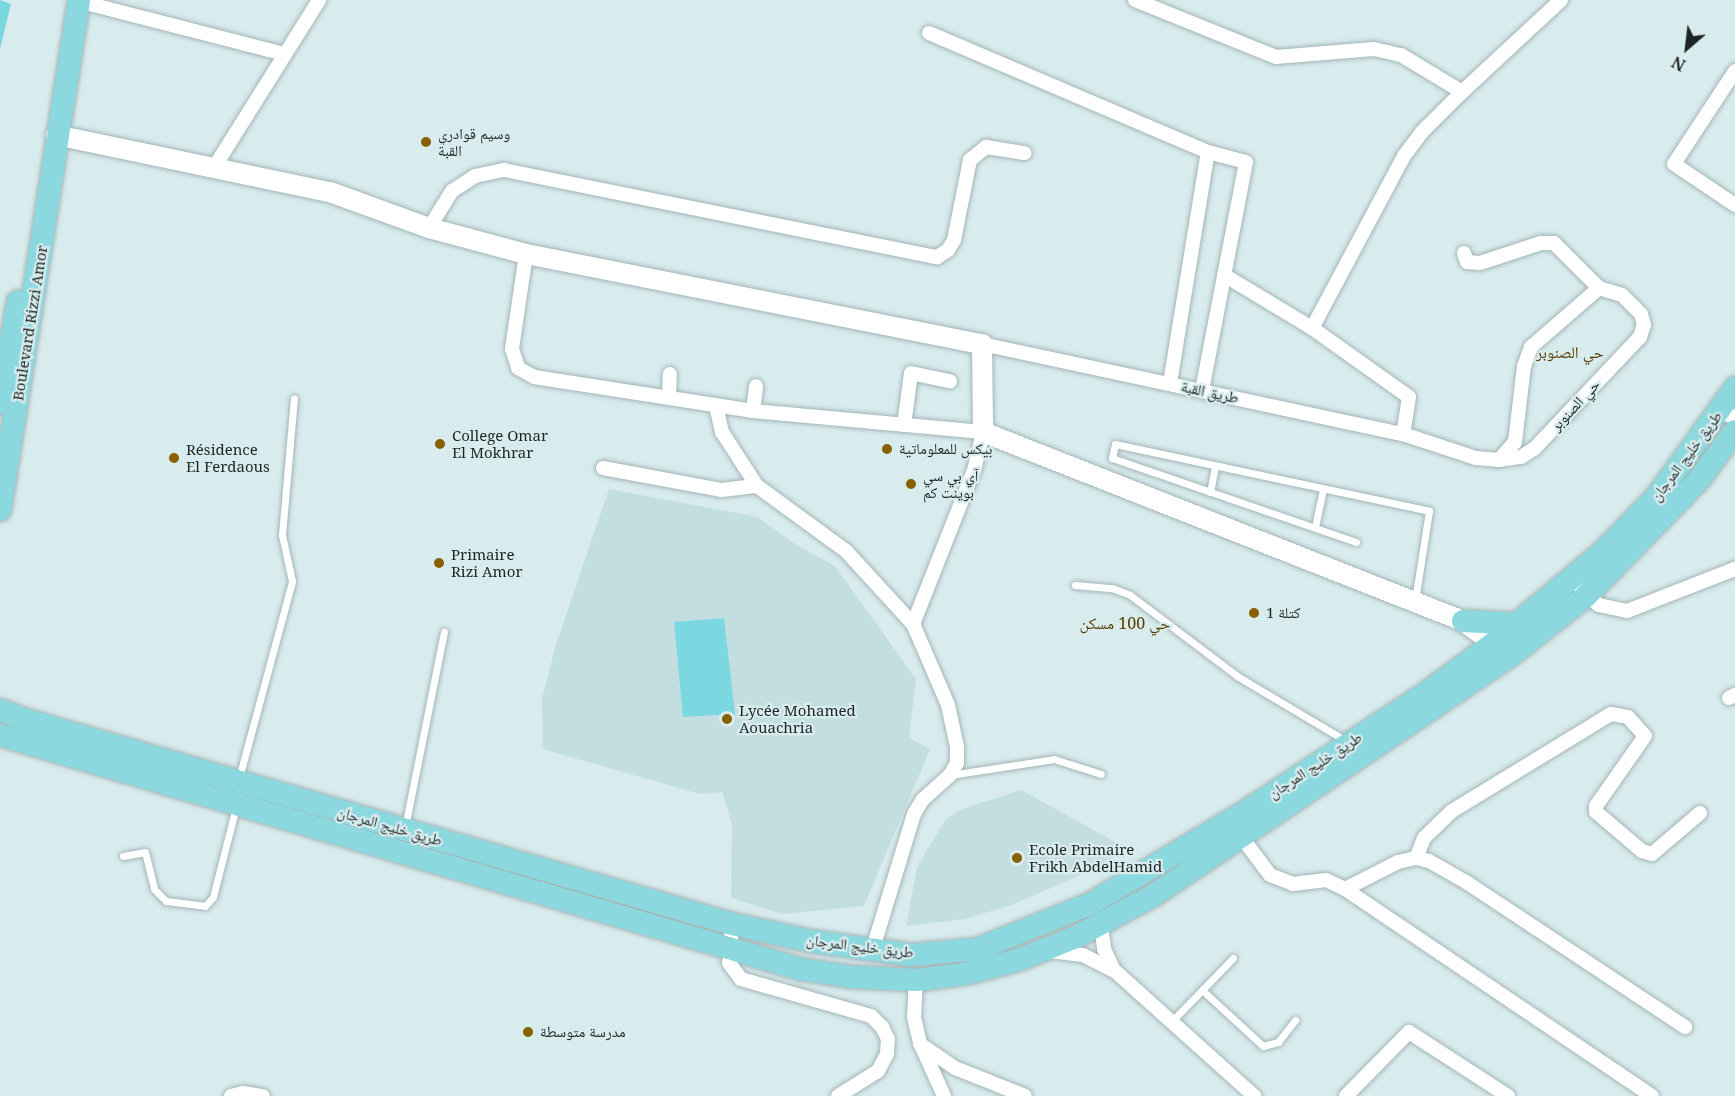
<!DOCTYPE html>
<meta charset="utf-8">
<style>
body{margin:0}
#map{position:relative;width:1735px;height:1096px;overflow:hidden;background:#d8ebed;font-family:"Noto Serif","Noto Naskh Arabic",serif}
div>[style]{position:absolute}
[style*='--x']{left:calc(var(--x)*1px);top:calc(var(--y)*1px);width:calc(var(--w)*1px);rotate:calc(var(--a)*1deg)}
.built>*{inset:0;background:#c3dee0}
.green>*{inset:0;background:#7bd8e0}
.roads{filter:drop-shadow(0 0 2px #a4b6b7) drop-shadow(0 0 2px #a4b6b7)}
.lane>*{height:7px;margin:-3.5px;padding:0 3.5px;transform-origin:3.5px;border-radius:3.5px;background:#fff}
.street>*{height:14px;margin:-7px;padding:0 7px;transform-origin:7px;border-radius:7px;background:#fff}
.secondary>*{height:20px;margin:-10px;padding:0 10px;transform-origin:10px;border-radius:10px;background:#fff}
.primary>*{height:22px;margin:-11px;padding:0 11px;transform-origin:11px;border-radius:11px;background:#8bd9df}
.dots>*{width:16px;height:16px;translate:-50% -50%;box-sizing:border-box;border:3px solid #d8ebed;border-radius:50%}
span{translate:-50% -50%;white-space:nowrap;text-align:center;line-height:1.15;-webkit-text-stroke:4.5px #d8ebed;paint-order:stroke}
.poi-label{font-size:15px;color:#1e2525}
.left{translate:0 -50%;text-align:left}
.street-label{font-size:15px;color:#1e2525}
.neighbourhood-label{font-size:16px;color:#583c00}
.north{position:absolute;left:1657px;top:18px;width:60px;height:60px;-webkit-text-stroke:4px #d8ebed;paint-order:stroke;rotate:208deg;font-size:16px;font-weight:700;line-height:24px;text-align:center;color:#1e2525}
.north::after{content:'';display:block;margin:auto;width:21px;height:27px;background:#1e2525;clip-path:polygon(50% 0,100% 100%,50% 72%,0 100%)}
</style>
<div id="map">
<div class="built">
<i style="clip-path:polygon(609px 489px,758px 517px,795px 544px,835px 566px,916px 679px,909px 738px,930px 749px,864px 906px,782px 914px,731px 898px,732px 824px,722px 792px,700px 794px,543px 749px,542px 699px,555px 648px)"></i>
<i style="clip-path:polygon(1021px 790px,1128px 849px,1085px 873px,1012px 905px,965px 919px,906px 926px,917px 867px,946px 819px,960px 810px)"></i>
</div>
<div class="green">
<i style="clip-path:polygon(0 0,11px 4px,0 49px)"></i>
<i style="clip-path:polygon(724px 618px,735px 714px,683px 717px,674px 622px)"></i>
</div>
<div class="roads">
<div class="lane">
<i style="--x:1210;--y:492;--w:26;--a:-79"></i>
<i style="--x:1315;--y:527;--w:38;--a:-78"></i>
<i style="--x:1356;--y:542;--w:258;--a:-161"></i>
<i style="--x:1112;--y:458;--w:14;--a:-78"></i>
<i style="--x:1115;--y:444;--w:321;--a:12"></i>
<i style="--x:1429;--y:511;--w:90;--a:98.9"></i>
<i style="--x:1075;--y:585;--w:37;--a:5"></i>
<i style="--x:1112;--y:588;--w:19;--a:21"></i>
<i style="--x:1130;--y:595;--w:134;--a:37.1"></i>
<i style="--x:1237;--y:676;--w:127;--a:30.8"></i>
<i style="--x:950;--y:775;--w:105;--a:-8.7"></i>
<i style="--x:1054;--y:759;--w:49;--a:17.7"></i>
<i style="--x:239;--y:778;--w:204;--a:-74.9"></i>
<i style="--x:292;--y:581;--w:47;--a:-102.3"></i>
<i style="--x:282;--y:535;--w:137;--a:-85"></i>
<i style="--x:405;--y:827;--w:199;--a:-78.7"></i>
<i style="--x:123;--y:856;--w:22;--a:-10"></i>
<i style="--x:145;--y:852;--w:38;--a:76"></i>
<i style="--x:154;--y:889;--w:17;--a:45"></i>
<i style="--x:166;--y:901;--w:39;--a:7"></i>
<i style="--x:205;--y:906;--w:12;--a:-48"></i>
<i style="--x:213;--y:897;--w:93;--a:-75.7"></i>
<i style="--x:1202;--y:990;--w:83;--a:42.6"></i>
<i style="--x:1263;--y:1046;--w:16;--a:-15"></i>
<i style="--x:1278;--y:1042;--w:28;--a:-52"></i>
<i style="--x:1171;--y:1022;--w:89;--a:-45.9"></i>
</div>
<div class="street">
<i style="--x:1135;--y:0;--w:152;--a:22"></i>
<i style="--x:1276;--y:57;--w:98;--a:-4.7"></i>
<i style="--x:1374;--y:49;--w:28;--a:13"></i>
<i style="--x:1401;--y:55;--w:71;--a:31.2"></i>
<i style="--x:1462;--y:92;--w:57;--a:135"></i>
<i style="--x:1422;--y:132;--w:30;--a:127"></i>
<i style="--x:1404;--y:156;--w:195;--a:118.1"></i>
<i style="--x:78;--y:1;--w:214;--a:14.4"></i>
<i style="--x:929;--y:33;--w:303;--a:23.1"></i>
<i style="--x:1735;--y:71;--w:111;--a:123.3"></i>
<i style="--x:1674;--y:164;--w:73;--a:33.9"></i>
<i style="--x:1462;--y:92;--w:135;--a:-42.9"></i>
<i style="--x:215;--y:166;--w:196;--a:-57.9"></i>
<i style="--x:429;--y:228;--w:44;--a:-58.1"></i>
<i style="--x:452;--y:191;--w:27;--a:-33"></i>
<i style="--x:475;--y:176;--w:30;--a:-12"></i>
<i style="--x:504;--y:170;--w:442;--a:11.4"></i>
<i style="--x:937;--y:257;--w:13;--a:-32"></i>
<i style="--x:948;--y:250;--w:12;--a:-59"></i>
<i style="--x:954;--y:240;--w:82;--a:-78.7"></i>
<i style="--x:970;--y:160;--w:21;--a:-39"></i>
<i style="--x:986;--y:147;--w:39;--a:9"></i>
<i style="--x:1464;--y:253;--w:9;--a:72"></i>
<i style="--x:1467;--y:262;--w:13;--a:4"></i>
<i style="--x:1480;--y:263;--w:64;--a:-18.2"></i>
<i style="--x:1541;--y:243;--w:13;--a:0"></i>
<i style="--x:1554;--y:243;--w:64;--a:45"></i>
<i style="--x:526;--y:254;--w:96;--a:98.4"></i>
<i style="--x:512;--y:349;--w:20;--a:72"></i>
<i style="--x:518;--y:368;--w:18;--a:29"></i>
<i style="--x:534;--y:377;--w:222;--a:8.8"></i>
<i style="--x:753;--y:411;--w:231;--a:5.2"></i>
<i style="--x:983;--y:432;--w:39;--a:103"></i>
<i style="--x:974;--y:470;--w:166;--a:111.6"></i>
<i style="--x:1224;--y:275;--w:103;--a:31.1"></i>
<i style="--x:1312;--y:328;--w:119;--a:35.4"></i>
<i style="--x:1409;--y:397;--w:37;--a:99"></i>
<i style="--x:982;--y:344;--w:431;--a:12.1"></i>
<i style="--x:1403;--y:434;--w:77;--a:18.2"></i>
<i style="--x:1476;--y:458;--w:23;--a:5"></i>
<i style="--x:1499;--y:460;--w:22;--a:-8"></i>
<i style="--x:1521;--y:457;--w:15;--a:-32"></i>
<i style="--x:1534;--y:449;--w:154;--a:-46.6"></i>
<i style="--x:1640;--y:337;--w:13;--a:-72"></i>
<i style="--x:1644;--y:325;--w:11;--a:-105"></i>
<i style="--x:1641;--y:314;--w:27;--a:-135"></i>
<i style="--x:1622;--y:295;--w:24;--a:-163"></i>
<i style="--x:1599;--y:288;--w:90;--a:139.1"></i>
<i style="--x:1531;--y:347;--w:20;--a:110"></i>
<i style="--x:1524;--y:366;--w:77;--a:96.8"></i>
<i style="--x:1515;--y:442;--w:24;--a:132"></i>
<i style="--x:1170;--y:383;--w:234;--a:-80.7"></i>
<i style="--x:1208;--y:152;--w:39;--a:15"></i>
<i style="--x:1246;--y:162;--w:232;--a:100.9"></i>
<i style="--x:669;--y:397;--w:23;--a:-88"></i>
<i style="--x:716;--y:406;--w:27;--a:77"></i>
<i style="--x:722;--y:432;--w:64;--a:57.1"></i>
<i style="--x:757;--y:486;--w:110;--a:36.1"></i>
<i style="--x:846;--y:551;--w:99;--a:47.5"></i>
<i style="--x:913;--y:624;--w:88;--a:66.6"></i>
<i style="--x:948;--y:705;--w:43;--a:77.9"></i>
<i style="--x:957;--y:747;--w:16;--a:90"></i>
<i style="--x:957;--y:763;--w:14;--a:120"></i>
<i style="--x:950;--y:775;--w:36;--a:138"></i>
<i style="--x:923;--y:799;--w:17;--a:121"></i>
<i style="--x:914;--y:814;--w:143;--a:107"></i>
<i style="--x:753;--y:411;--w:25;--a:-83"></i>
<i style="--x:1719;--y:412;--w:17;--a:17"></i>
<i style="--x:904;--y:425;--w:52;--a:-82.3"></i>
<i style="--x:911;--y:373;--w:40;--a:12"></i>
<i style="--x:603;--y:468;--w:121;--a:10.5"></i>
<i style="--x:722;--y:490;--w:35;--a:-7"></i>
<i style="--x:1581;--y:590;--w:23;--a:40"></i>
<i style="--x:1599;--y:605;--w:29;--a:12"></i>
<i style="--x:1627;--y:611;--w:116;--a:-21.3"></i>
<i style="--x:1729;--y:698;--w:7;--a:-27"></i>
<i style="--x:1237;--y:831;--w:55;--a:53.1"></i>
<i style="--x:1270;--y:875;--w:25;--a:21"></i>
<i style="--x:1293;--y:884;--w:33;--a:-7"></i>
<i style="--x:1326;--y:880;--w:21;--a:25"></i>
<i style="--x:1345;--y:889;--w:370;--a:34"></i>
<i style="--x:1416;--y:858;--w:22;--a:-68"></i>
<i style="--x:1424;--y:838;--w:39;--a:-44"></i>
<i style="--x:1452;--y:811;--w:186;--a:-31.4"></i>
<i style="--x:1611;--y:714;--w:17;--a:10"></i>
<i style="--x:1628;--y:717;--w:25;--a:48"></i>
<i style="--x:1645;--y:736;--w:85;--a:125"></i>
<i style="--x:1596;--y:806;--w:6;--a:90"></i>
<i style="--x:1596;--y:812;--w:60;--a:40.3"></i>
<i style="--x:1642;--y:851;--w:10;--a:17"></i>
<i style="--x:1652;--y:854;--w:63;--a:-40.5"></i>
<i style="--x:1345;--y:889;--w:59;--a:-27"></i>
<i style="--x:1398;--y:862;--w:18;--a:-13"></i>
<i style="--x:1416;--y:858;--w:13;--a:13"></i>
<i style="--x:1429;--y:861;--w:43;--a:29.6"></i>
<i style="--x:1466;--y:882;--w:263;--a:33.5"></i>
<i style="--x:732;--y:924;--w:39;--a:94"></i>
<i style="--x:729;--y:963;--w:20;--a:53"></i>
<i style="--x:741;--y:979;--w:135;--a:15.9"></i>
<i style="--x:871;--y:1016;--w:16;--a:45"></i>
<i style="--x:882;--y:1027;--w:13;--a:63"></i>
<i style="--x:888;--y:1039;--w:15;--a:94"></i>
<i style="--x:887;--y:1054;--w:19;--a:118"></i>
<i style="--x:878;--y:1071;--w:47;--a:148"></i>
<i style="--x:1101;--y:924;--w:25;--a:83"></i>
<i style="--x:1104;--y:949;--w:23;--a:65"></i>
<i style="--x:1050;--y:951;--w:33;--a:7"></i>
<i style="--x:1083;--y:955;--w:37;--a:27"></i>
<i style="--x:1116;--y:972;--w:186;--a:41.9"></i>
<i style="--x:916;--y:980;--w:37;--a:93"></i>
<i style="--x:914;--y:1017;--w:28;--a:77"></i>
<i style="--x:920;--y:1044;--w:42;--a:34.4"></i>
<i style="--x:955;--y:1068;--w:75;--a:21.8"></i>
<i style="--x:921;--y:1045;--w:56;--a:65.7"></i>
<i style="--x:231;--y:1096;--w:12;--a:-14"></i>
<i style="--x:243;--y:1093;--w:20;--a:9"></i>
<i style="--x:1346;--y:1096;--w:90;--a:-45.5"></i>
<i style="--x:1409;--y:1032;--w:118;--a:32.9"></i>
</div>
<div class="secondary">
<i style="--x:56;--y:135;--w:280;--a:11.8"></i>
<i style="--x:330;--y:192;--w:105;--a:20"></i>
<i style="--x:429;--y:228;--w:100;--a:15"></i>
<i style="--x:526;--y:254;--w:465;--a:11.2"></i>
<i style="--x:982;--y:344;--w:88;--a:89.3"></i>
<i style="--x:983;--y:432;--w:516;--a:21.49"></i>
<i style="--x:1463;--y:621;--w:51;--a:36.2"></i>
</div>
<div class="primary">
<i style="--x:0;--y:403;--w:103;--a:-79.9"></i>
<i style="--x:0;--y:510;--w:516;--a:-81.19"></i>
<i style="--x:1463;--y:621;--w:56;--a:3.1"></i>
<i style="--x:0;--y:710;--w:28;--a:21"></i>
<i style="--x:26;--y:720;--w:735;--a:16.12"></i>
<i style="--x:732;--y:924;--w:80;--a:12.3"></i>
<i style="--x:810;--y:941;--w:103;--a:7.8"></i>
<i style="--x:912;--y:955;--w:66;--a:-5.2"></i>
<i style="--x:978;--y:949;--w:121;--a:-21.9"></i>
<i style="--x:1090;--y:904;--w:184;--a:-30.7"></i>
<i style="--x:1248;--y:810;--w:217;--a:-33.3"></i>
<i style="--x:1429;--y:691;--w:82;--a:-36.6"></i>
<i style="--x:1495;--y:642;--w:141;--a:-39.8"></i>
<i style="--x:1603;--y:552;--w:79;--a:-46"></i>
<i style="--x:1658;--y:495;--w:132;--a:-54.3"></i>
<i style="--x:0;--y:735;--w:834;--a:16.3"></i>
<i style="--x:800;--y:969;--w:53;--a:8.7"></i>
<i style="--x:852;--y:977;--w:64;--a:2.7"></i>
<i style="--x:916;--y:980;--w:48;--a:-7.1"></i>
<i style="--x:964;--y:974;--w:59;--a:-14.7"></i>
<i style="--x:1021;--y:959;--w:59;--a:-21.8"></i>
<i style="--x:1076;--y:937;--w:89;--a:-28.3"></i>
<i style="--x:1154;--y:895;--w:429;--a:-33.9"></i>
<i style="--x:1510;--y:656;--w:97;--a:-38.3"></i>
<i style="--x:1586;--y:596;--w:161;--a:-45.8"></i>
<i style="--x:1698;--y:481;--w:62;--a:-53.5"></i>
</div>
</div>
<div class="dots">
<i style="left:426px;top:142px;background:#886000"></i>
<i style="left:440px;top:444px;background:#886000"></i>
<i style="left:887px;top:449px;background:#886000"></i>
<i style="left:174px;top:458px;background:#886000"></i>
<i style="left:911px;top:484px;background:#886000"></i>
<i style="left:439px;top:563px;background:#886000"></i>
<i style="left:1254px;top:613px;background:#886000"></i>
<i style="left:727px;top:719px;background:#886000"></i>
<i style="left:1017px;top:858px;background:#886000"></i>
<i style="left:528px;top:1032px;background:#886000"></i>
</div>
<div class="poi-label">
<span class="left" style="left:438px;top:142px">وسيم قوادري<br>القبة</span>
<span class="left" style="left:452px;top:444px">College Omar<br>El Mokhrar</span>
<span class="left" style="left:186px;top:458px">Résidence<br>El Ferdaous</span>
<span class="left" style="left:899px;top:449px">بيكس للمعلوماتية</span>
<span class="left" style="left:923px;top:484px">آي بي سي<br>بوينت كم</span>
<span class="left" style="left:451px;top:563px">Primaire<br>Rizi Amor</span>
<span class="left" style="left:1266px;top:613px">كتلة 1</span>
<span class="left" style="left:739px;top:719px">Lycée Mohamed<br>Aouachria</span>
<span class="left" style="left:1029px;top:858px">Ecole Primaire<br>Frikh AbdelHamid</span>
<span class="left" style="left:540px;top:1032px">مدرسة متوسطة</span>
</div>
<div class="street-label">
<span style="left:30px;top:323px;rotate:-81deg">Boulevard Rizzi Amor</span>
<span style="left:1210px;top:392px;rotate:12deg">طريق القبة</span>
<span style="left:1575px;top:405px;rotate:-47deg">حي الصنوبر</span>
<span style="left:1686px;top:456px;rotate:-53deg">طريق خليج المرجان</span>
<span style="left:1315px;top:765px;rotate:-33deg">طريق خليج المرجان</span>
<span style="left:390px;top:826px;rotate:16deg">طريق خليج المرجان</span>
<span style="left:860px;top:946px;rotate:7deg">طريق خليج المرجان</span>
</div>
<div class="neighbourhood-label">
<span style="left:1570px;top:352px">حي الصنوبر</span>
<span style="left:1125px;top:623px">حي 100 مسكن</span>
</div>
<div class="north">N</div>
</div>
